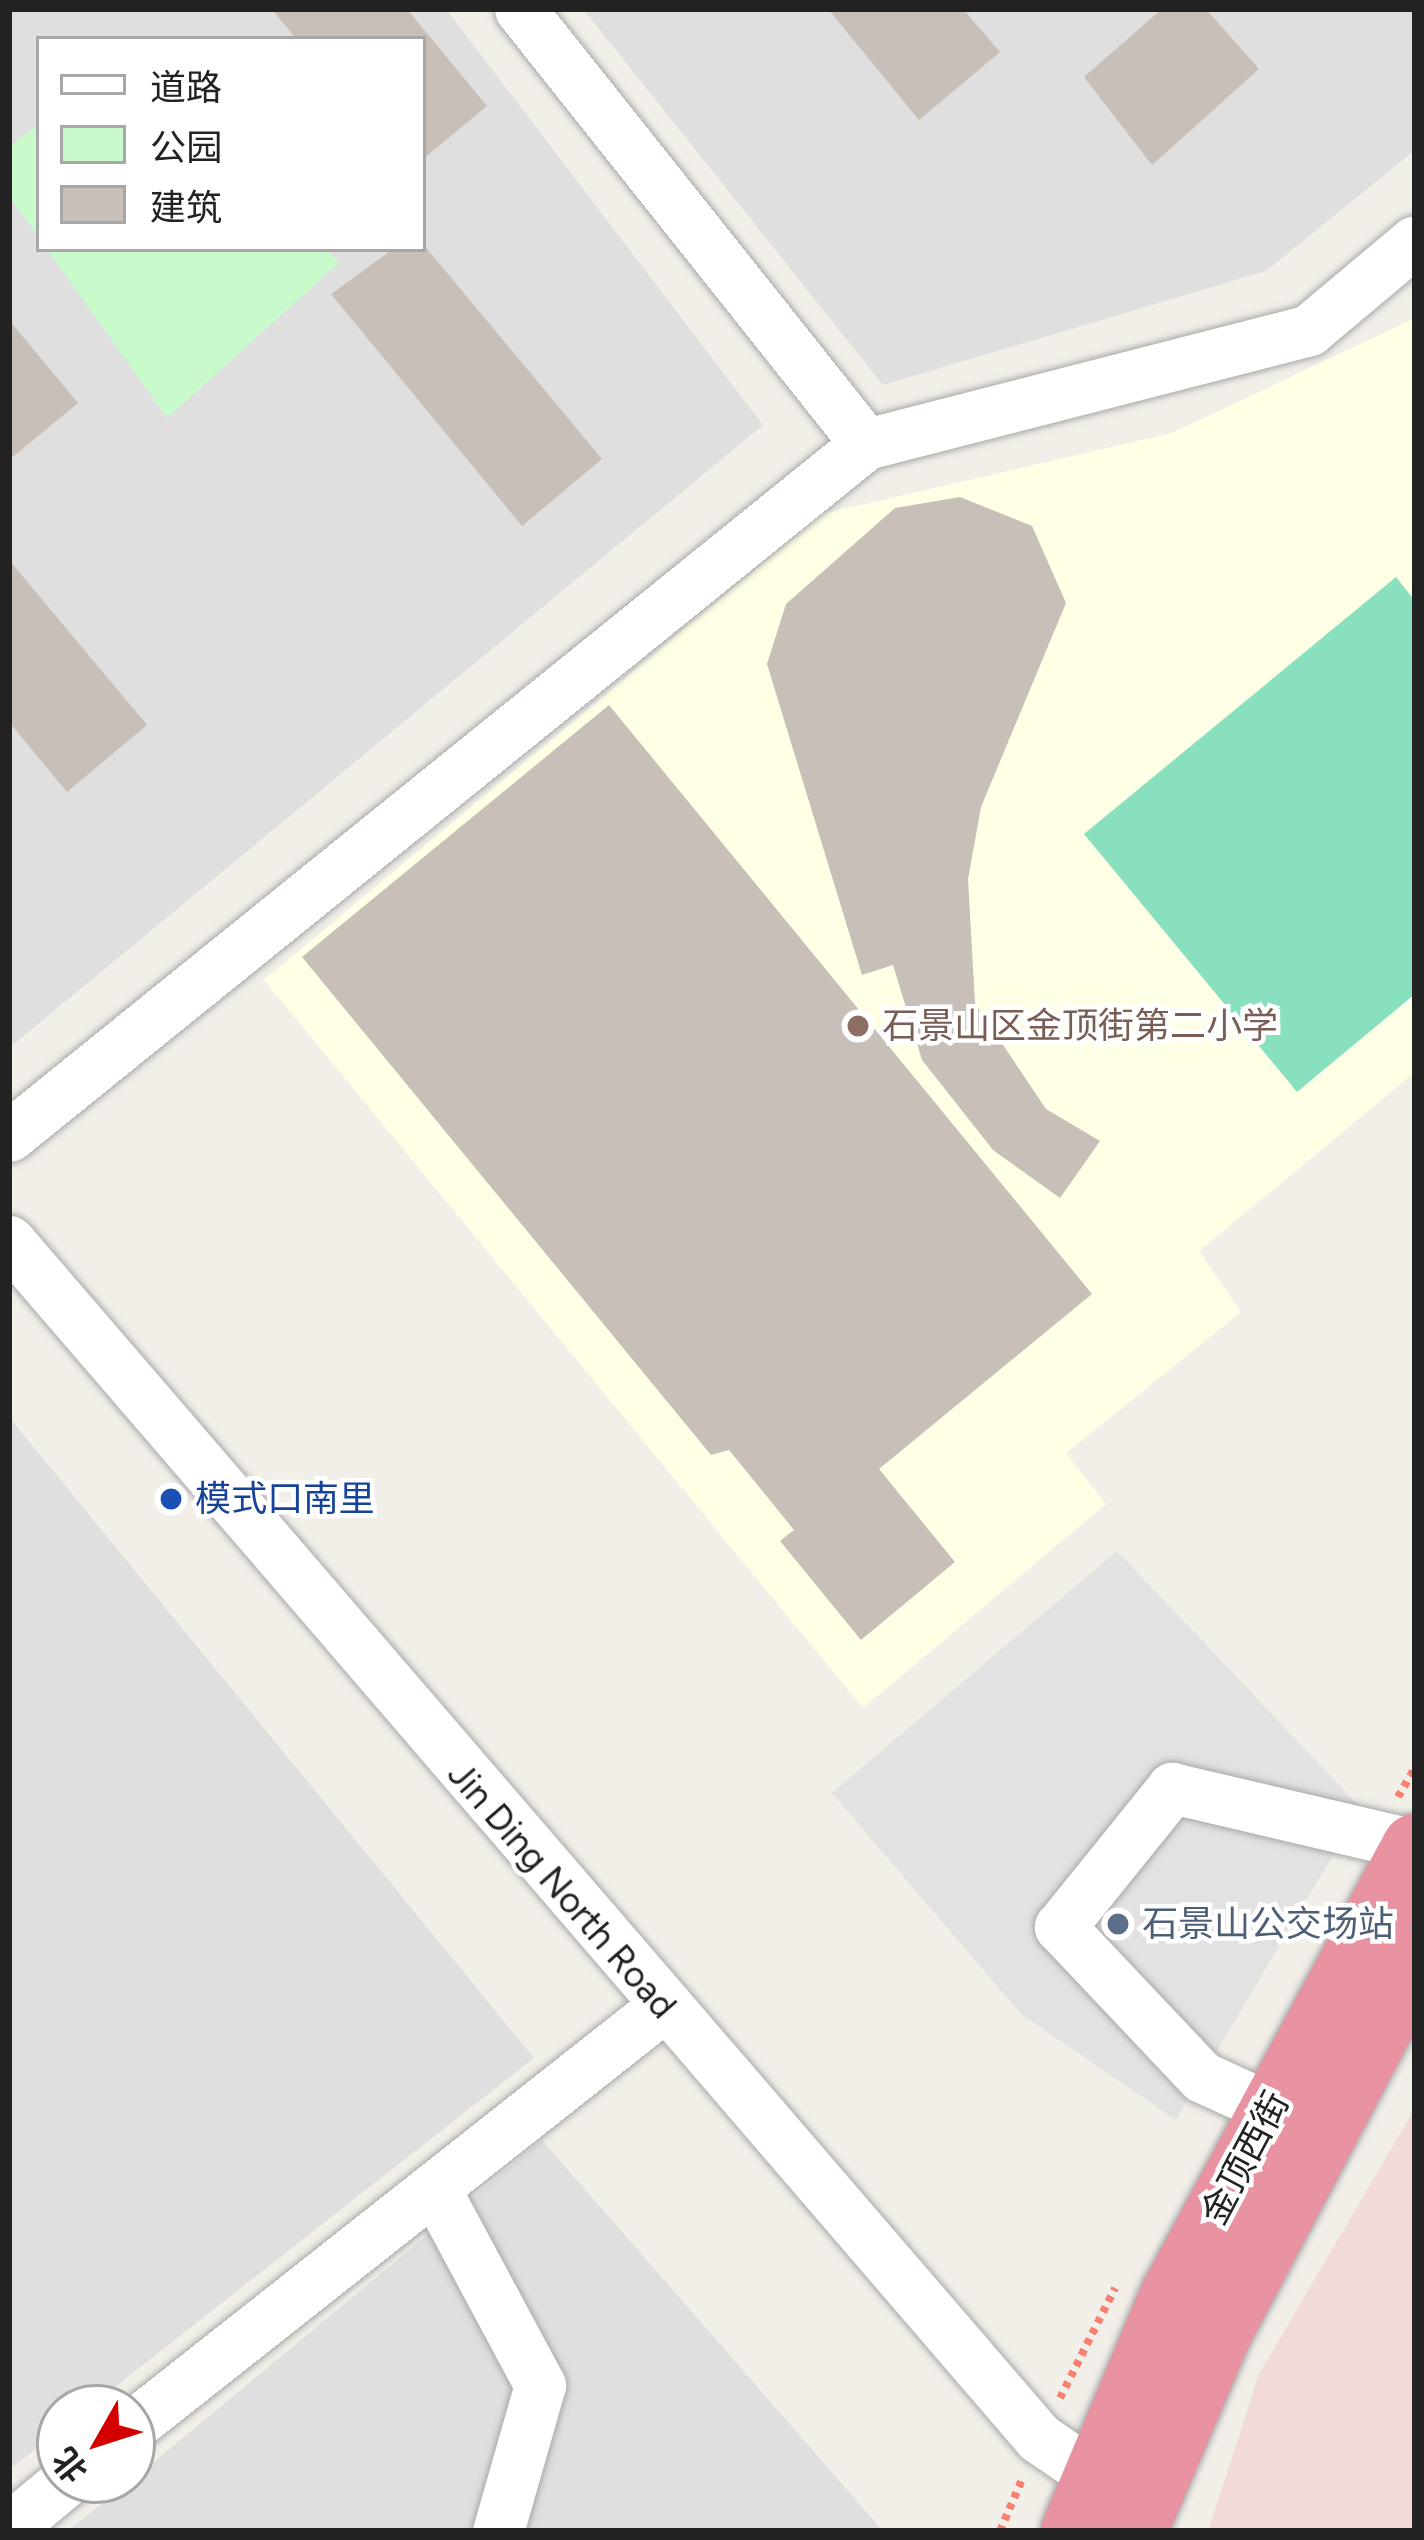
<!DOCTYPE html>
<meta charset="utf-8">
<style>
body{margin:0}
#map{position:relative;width:1424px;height:2540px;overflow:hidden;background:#f2efe9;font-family:Figtree,"Noto Sans SC",sans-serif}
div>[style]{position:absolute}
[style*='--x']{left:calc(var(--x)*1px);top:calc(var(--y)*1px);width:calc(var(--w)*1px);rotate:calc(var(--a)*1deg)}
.residential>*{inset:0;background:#e0dfdf}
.commercial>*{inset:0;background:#f2dad9}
.education>*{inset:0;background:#ffffe5}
.park>*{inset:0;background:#c8facc}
.pitch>*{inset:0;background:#88e0be}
.parking>*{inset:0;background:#e2e2e2}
.building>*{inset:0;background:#c7bfb8}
.path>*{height:8px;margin-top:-4px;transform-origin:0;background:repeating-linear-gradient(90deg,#fa8072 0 6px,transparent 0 12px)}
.roads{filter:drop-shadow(0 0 3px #a9a9a9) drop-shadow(0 0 3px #a9a9a9)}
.minor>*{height:51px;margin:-25.5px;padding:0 25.5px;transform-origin:25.5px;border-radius:25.5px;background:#fff}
.highway>*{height:66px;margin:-33px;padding:0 33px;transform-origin:33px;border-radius:33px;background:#e892a2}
.dots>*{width:33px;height:33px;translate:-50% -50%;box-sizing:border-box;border:6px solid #fff;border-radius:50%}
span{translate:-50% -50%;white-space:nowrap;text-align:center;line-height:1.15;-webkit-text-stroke:9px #fff;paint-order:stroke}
.education-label{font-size:36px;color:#785e54}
.left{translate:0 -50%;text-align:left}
.transit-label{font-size:36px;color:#164399}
.street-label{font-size:36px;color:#222}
.service-label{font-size:36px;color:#4e5e75}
.frame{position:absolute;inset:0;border:12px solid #222;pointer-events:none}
.legend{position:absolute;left:36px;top:36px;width:390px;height:216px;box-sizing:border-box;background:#fff;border:3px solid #a7a7a7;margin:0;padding:15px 21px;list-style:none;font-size:36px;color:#222}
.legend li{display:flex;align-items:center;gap:24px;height:60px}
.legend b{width:60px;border:3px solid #a7a7a7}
.north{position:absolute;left:36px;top:2384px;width:120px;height:120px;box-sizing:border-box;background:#fff;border:3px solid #a7a7a7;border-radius:50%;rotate:231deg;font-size:33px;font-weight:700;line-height:48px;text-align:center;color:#222}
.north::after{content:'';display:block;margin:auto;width:42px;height:54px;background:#d40000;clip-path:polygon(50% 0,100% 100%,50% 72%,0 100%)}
</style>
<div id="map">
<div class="residential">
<i style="clip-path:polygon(evenodd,9px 9px,446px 9px,763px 425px,9px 1048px,9px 9px,39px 39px,423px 39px,423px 249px,39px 249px,39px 39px)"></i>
<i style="clip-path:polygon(583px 9px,1415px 9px,1415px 150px,1266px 271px,883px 385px)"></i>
<i style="clip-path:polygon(9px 1417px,534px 2058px,88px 2408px,60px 2408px,60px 2430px,9px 2470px)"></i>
<i style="clip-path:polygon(542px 2140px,883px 2531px,67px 2531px,132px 2480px)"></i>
</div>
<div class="commercial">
<i style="clip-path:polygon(1415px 2108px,1415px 2531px,1208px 2531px,1259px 2374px)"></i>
</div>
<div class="education">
<i style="clip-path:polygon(1415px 318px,1415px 1072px,1199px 1251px,1241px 1312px,1066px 1453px,1106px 1504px,863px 1708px,264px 980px,822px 514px,1172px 433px)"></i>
</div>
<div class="park">
<i style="clip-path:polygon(39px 123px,39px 238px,9px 196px,9px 147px)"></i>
<i style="clip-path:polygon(47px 249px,327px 249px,339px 263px,167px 418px)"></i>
</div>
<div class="pitch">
<i style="clip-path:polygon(1396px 577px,1415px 601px,1415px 994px,1297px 1092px,1084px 834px)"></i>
</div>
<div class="parking">
<i style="clip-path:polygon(1117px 1551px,1361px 1808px,1176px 2120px,1021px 2014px,832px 1793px)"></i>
</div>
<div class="building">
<i style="clip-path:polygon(272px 9px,407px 9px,487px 106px,423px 159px,423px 39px,296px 39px)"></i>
<i style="clip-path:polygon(828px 9px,963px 9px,1000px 52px,919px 120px)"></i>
<i style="clip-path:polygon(1162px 9px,1206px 9px,1259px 69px,1152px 165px,1084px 77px)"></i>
<i style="clip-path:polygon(423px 244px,602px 459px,522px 526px,331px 294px,393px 249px)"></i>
<i style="clip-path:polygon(9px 320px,78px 403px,9px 460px)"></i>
<i style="clip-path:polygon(960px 497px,1032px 526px,1066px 603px,981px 807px,968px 879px,975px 1003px,1046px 1109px,1100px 1141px,1060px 1198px,993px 1150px,922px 1060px,893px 965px,862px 975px,767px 664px,786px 604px,895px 508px)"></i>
<i style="clip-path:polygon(9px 560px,147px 725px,67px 792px,9px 722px)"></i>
<i style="clip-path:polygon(609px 705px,1092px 1294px,879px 1469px,955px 1562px,861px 1640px,780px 1541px,794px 1530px,729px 1450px,711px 1455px,302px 957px)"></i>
</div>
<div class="path">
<i style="--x:1398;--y:1797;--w:34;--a:-60"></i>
<i style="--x:1060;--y:2398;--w:123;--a:-63.4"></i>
<i style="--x:1000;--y:2531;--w:59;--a:-66.9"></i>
</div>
<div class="roads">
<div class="minor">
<i style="--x:520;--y:9;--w:556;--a:51.5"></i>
<i style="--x:9;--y:1136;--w:1102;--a:-38.92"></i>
<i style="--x:866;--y:444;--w:457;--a:-14.4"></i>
<i style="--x:1309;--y:330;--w:138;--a:-40"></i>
<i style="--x:9;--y:1241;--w:1579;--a:49.29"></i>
<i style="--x:1039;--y:2438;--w:107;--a:34.3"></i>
<i style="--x:1307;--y:2125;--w:115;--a:-155.4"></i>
<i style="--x:1202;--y:2077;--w:207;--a:-133.4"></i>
<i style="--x:1060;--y:1927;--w:179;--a:-51.1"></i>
<i style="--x:1172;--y:1788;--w:250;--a:13.2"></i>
<i style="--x:438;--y:2195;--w:216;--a:61.8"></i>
<i style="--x:540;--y:2385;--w:152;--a:106"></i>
<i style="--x:132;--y:2426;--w:676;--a:-38.28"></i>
<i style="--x:9;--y:2528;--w:75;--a:-39.6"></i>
</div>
<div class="highway">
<i style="--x:1074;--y:2531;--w:255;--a:-67.2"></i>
<i style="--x:1173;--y:2296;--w:510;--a:-61.68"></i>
<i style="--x:1134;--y:2531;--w:214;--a:-66.9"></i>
<i style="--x:1218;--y:2334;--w:422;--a:-62.2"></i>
</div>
</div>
<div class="dots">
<i style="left:858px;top:1026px;background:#8d6e63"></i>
<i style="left:171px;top:1499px;background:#1a4fb4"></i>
<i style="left:1118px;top:1924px;background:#5c6f8a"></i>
</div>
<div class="education-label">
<span class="left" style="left:882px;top:1026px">石景山区金顶街第二小学</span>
</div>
<div class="transit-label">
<span class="left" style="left:195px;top:1499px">模式口南里</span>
</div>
<div class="street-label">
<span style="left:562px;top:1890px;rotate:49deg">Jin Ding North Road</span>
<span style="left:1245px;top:2158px;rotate:-62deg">金顶西街</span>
</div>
<div class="service-label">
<span class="left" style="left:1142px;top:1924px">石景山公交场站</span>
</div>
<div class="frame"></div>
<ul class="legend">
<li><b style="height:15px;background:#fff"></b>道路</li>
<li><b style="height:33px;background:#c8facc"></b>公园</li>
<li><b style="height:33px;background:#c7bfb8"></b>建筑</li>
</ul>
<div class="north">北</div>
</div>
